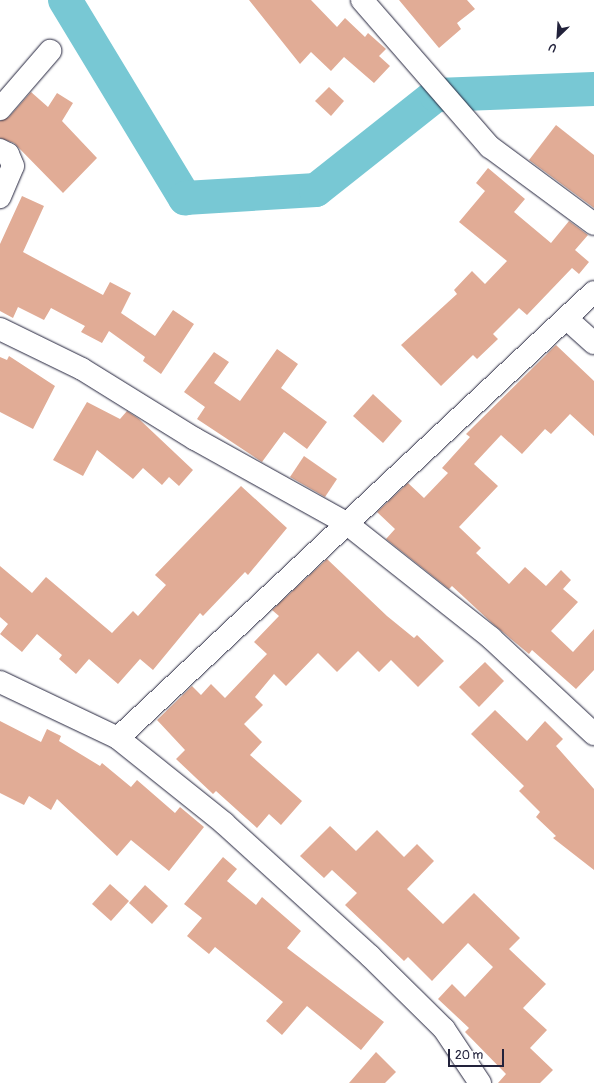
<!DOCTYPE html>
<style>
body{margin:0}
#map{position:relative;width:594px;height:1083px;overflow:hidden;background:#fff;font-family:Pangolin,sans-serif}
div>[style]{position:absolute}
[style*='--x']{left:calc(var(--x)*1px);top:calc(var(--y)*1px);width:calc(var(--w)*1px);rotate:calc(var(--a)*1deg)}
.river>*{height:34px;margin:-17px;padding:0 17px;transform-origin:17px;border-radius:17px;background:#78c8d4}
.building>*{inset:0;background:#e1ac96}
.roads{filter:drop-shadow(0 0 1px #22223b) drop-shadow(0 0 1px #22223b)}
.minor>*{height:22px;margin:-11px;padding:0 11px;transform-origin:11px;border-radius:11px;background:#fff}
span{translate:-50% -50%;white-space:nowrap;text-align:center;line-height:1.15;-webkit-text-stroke:3.5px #fff;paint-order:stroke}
.north{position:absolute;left:538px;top:16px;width:40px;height:40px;-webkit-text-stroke:3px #fff;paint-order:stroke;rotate:205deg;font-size:11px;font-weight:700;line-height:16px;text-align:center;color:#22223b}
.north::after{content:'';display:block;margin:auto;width:14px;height:18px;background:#22223b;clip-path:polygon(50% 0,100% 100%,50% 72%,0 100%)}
.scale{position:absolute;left:448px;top:1049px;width:56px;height:18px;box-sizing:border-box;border:2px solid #22223b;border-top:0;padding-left:5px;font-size:12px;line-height:14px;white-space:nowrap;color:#22223b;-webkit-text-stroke:3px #fff;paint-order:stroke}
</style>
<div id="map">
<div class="river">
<i style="--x:65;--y:0;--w:232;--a:58.8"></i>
<i style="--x:185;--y:198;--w:131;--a:-3.5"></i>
<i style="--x:316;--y:190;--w:153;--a:-38.4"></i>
<i style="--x:436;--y:95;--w:158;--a:-2.2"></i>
</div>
<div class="building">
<i style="clip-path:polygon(249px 0,311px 0,337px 27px,345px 18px,365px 37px,368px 33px,386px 49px,379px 56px,390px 66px,374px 83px,344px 57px,331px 71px,311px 52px,300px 64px)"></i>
<i style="clip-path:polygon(399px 0,467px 0,475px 9px,457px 23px,461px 29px,439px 48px)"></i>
<i style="clip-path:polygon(329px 87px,344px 101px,331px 116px,315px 101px)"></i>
<i style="clip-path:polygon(31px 92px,48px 107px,57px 93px,73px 103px,62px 121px,97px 158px,63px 193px,14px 143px,0 138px,0 121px,9px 117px)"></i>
<i style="clip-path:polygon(556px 125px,594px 155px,594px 208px,529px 160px)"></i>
<i style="clip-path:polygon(488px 168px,525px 199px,514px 212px,551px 243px,569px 221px,588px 235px,575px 250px,589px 262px,579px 274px,572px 268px,527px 315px,519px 308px,493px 334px,498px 339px,477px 359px,473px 355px,441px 386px,401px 345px,457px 294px,454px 290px,472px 271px,485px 284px,507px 261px,459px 222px,485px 191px,476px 183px)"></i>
<i style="clip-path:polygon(22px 196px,44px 206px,23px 252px,103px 295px,110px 282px,131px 293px,121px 313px,155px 336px,173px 310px,194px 324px,161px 374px,143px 361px,145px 357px,109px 331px,102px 343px,81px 332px,85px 326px,51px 308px,44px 320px,18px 307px,13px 318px,0 311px,0 244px)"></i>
<i style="clip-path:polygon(556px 345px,594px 381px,594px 436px,570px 414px,551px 434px,545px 429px,522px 454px,501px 435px,474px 464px,498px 486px,459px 527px,481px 548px,476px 553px,509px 584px,525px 567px,546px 586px,561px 570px,571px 580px,563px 589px,578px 602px,551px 631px,573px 652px,594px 629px,594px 670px,576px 689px,532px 650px,529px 654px,492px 623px,452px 586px,449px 589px,386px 539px,395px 529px,377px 512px,408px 483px,424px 498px,448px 473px,442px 468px,470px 437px,466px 434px)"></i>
<i style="clip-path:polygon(277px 349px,298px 364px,281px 388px,327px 422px,307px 449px,284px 432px,262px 462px,197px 419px,205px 407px,184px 392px,214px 352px,229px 362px,214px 383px,240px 401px)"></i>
<i style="clip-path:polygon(9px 356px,55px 386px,33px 429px,0 412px,0 357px,7px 360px)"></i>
<i style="clip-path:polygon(373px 394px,402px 421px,383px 443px,353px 416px)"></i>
<i style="clip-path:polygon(87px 402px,120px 419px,127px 411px,139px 419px,193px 470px,179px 486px,169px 477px,162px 485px,143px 468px,133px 479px,97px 450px,83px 476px,53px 460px)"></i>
<i style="clip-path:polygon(304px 456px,337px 479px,325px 497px,290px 477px)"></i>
<i style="clip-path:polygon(241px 486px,287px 528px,248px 575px,245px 572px,203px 616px,200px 613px,153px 670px,140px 659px,118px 684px,89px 659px,76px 674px,59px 659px,62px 655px,37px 634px,22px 652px,0 634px,8px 624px,0 617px,0 566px,32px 593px,46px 577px,112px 633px,133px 611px,138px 616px,166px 585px,155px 575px)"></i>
<i style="clip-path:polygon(327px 559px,387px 616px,414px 638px,417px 635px,444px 661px,418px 687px,391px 660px,379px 672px,358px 651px,337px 672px,318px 653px,286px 686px,274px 674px,255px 697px,263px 705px,244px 724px,262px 742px,250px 755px,302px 801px,281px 825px,269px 814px,257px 828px,216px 791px,213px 794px,176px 759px,185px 750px,157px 720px,192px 686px,201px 695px,211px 684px,225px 698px,267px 654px,254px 642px,279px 616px,272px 610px)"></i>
<i style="clip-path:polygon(485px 662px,504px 681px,479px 707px,459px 687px)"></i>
<i style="clip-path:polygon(495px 710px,527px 741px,545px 721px,563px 739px,556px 746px,594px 789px,594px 870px,553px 838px,556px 836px,536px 817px,540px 812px,519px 791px,524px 786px,471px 734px)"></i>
<i style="clip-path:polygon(0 721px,41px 742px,47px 729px,61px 736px,59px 741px,100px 766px,102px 763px,131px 787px,137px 780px,175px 813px,180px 807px,204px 827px,169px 871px,131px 840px,117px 856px,57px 799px,51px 810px,29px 796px,24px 805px,0 793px)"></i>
<i style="clip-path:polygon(330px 826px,356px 851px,377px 830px,404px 857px,417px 844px,434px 861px,407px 889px,443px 924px,474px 893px,520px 938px,509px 949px,546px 984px,523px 1008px,547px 1030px,530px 1048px,553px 1070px,540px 1083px,498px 1083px,506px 1074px,465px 1032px,469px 1028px,438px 999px,452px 984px,465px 997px,493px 967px,468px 943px,432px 981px,408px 957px,404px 961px,345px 905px,357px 893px,332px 870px,324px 878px,300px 856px)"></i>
<i style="clip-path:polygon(223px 857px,237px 869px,227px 881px,256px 905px,262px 897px,301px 931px,287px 948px,384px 1022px,361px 1050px,307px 1006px,282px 1035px,266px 1021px,283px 1002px,215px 947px,209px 954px,187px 936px,202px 918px,184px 904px)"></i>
<i style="clip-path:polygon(110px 884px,129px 901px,111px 921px,92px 904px)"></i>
<i style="clip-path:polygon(145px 885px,168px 906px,152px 924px,129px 903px)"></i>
<i style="clip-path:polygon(376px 1052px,396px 1072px,385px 1083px,349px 1083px)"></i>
</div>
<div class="roads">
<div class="minor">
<i style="--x:362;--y:0;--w:195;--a:49"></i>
<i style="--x:490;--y:147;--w:129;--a:36.5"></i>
<i style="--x:0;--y:109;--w:77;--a:-49.2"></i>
<i style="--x:0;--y:150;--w:9;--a:27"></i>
<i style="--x:8;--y:154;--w:13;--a:67"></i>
<i style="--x:13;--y:166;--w:34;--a:113"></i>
<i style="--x:567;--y:319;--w:36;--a:42"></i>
<i style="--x:0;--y:329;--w:91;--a:26"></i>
<i style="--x:82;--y:369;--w:133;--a:31.8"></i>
<i style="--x:195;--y:439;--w:173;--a:29.1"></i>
<i style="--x:346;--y:523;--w:185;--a:38.4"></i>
<i style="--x:491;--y:638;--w:141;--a:43"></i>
<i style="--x:0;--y:682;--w:131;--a:25.4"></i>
<i style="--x:480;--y:1083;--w:65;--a:-123.7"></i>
<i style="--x:444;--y:1029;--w:104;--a:-135.4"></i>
<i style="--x:370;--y:956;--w:197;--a:-137.7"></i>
<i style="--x:224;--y:823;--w:136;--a:-141.3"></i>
<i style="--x:118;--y:738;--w:652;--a:-43.14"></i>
</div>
</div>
<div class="north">U</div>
<div class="scale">20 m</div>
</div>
